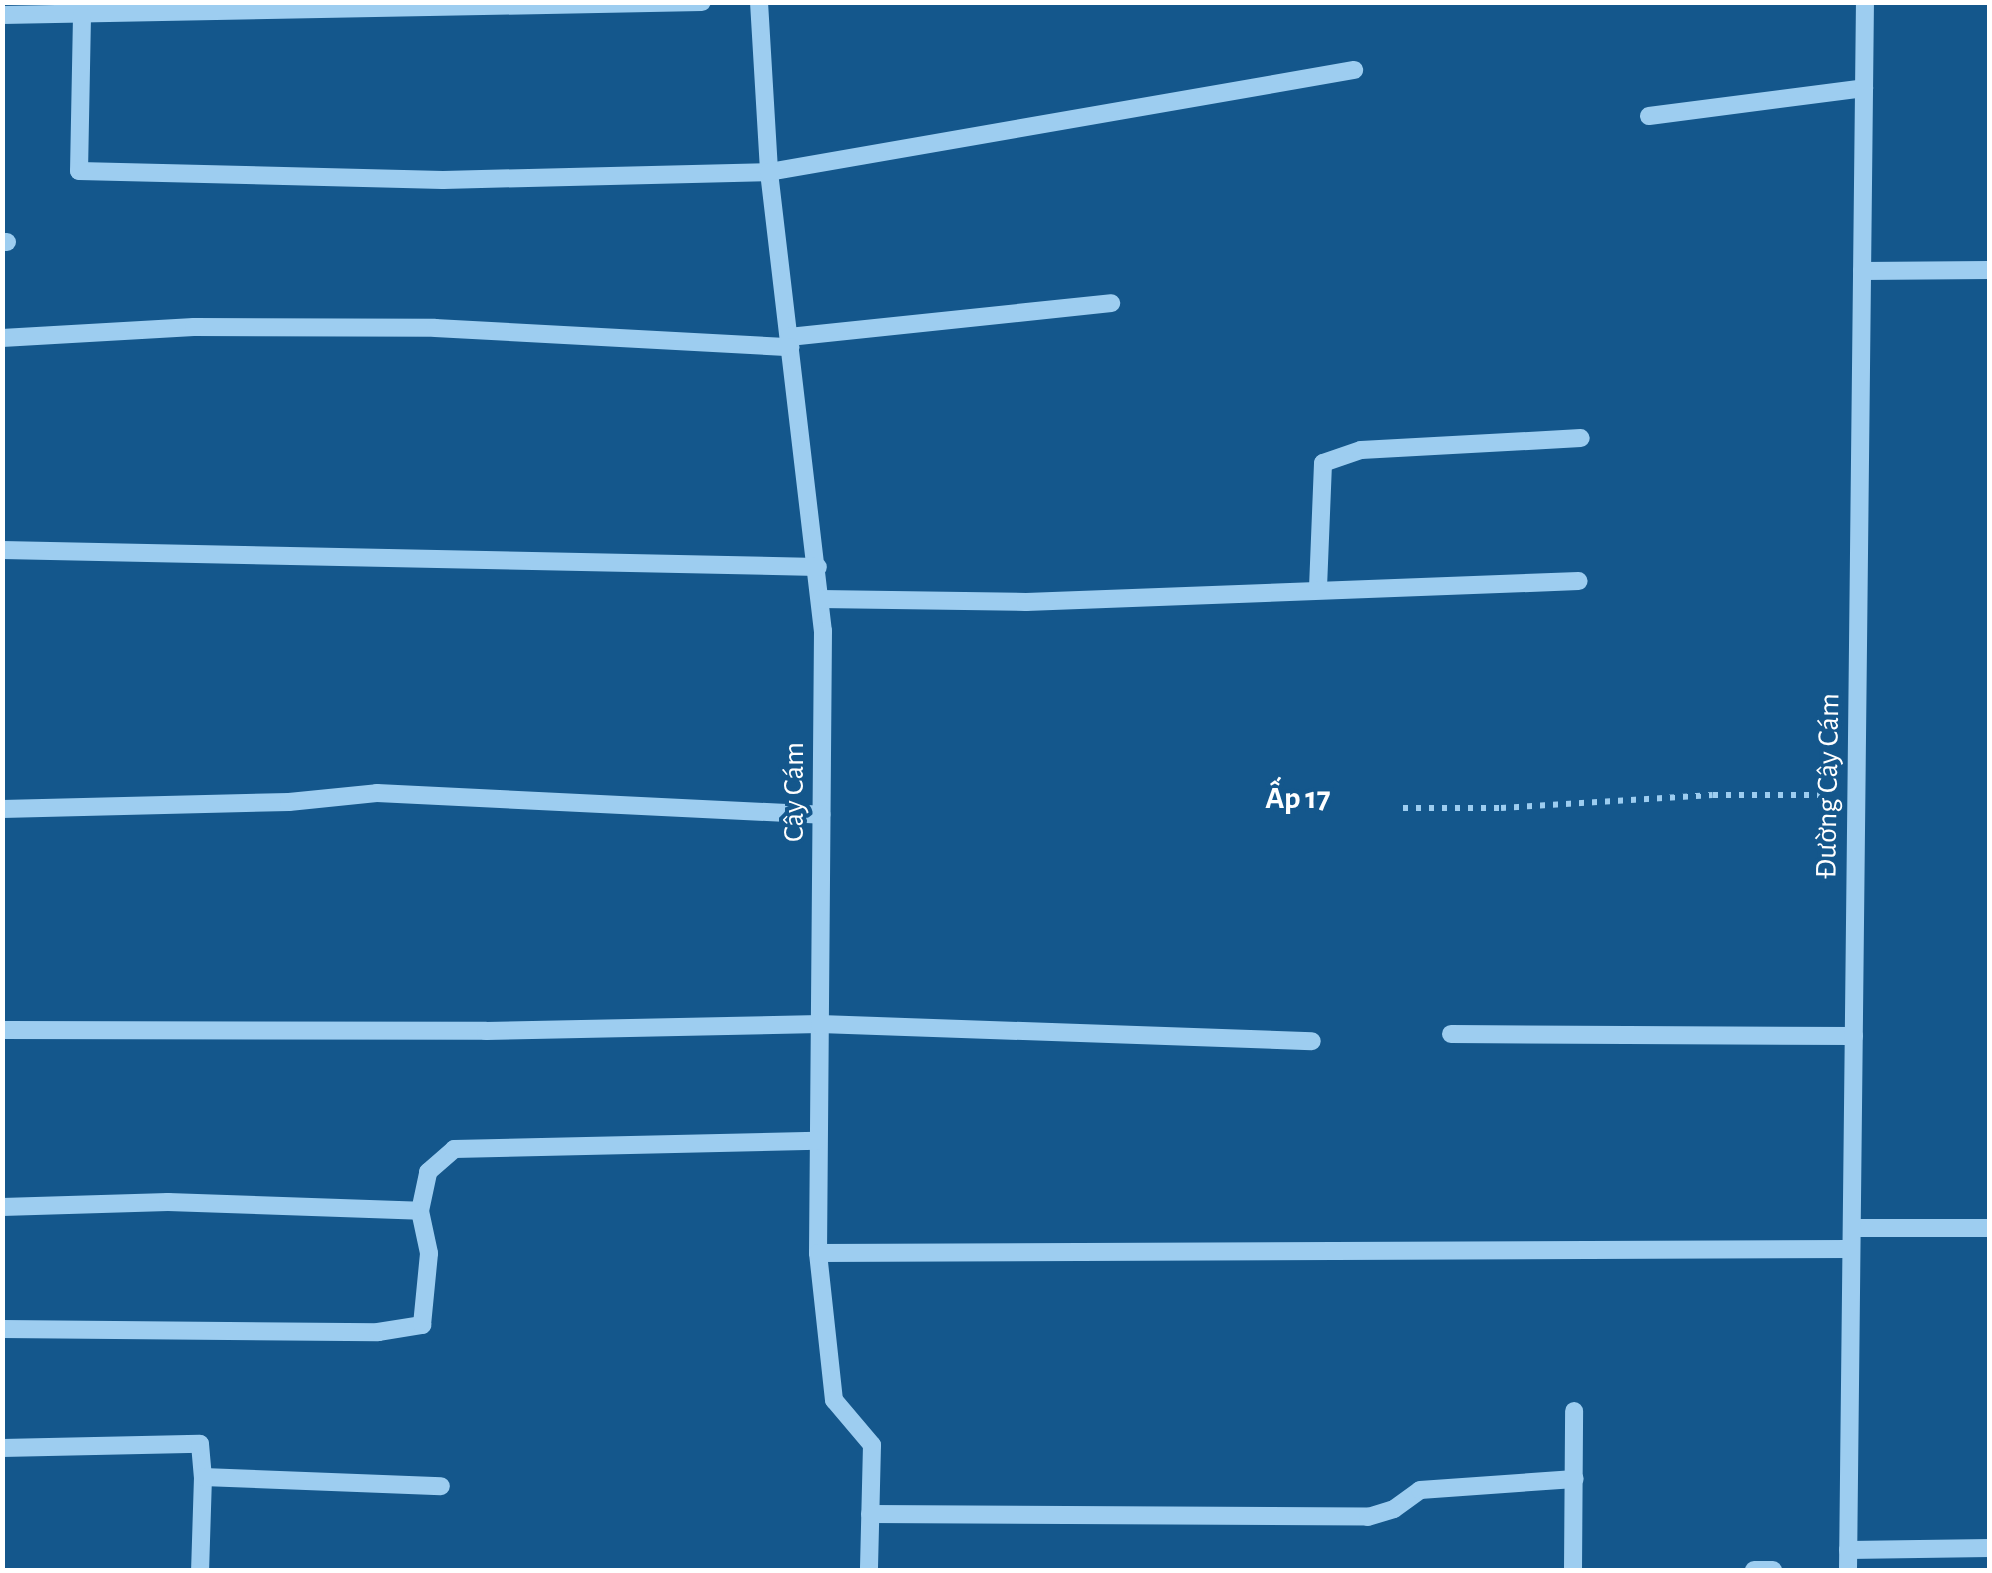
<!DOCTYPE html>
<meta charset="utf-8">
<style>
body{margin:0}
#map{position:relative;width:1992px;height:1573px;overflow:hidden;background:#14578c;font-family:"Alegreya Sans",sans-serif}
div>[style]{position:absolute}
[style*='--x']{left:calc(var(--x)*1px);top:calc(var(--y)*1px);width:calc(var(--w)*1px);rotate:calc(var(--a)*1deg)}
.path>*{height:6px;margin-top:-3px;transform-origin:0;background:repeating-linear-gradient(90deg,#9dcdf0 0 5px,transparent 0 13px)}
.minor>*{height:18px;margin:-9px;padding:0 9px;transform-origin:9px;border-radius:9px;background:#9dcdf0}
span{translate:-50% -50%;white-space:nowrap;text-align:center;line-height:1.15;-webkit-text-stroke:8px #14578c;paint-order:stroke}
.street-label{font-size:30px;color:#fff}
.neighbourhood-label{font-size:32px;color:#fff;font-weight:700}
.frame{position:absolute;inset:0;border:5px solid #fff;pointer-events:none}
</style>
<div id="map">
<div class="path">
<i style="--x:1403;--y:808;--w:98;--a:0"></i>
<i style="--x:1501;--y:808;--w:212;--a:-3.5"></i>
<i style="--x:1713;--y:795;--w:116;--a:0"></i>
</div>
<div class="minor">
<i style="--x:759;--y:2;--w:170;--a:86.6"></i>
<i style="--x:769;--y:172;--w:462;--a:83.3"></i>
<i style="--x:823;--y:631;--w:622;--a:90.46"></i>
<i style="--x:818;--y:1253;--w:148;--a:83.8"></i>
<i style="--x:834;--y:1400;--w:59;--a:49.8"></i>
<i style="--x:872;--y:1445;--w:125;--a:91.4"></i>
<i style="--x:2;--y:15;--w:700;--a:-1.06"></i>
<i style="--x:82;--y:16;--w:155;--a:91.1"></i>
<i style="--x:79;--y:171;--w:364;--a:1.4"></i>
<i style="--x:443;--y:180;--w:326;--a:-1.4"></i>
<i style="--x:769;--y:172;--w:594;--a:-9.89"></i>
<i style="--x:1649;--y:116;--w:217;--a:-7.4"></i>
<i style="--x:2;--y:242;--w:5;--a:0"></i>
<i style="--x:1862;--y:271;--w:128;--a:-0.4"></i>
<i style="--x:789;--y:337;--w:324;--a:-6"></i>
<i style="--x:2;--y:338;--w:192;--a:-3.3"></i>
<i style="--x:194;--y:327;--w:241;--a:0.2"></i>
<i style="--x:435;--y:328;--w:356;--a:3.1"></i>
<i style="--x:2;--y:550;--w:816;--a:1.19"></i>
<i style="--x:1318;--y:588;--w:125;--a:-87.7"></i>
<i style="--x:1323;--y:463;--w:40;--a:-18.9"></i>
<i style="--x:1361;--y:450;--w:220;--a:-3.1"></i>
<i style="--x:820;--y:599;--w:206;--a:0.8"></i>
<i style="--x:1026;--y:602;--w:553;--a:-2.17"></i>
<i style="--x:2;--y:809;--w:287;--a:-1.4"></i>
<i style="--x:289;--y:802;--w:88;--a:-5.8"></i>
<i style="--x:377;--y:793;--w:445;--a:2.8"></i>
<i style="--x:2;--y:1030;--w:484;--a:0.1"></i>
<i style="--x:486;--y:1031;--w:334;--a:-1.2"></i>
<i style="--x:820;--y:1024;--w:492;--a:2"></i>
<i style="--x:1451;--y:1034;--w:403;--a:0.3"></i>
<i style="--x:2;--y:1207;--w:166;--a:-1.7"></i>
<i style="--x:168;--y:1202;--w:252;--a:2"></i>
<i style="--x:420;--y:1211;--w:40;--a:-78"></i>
<i style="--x:428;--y:1172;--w:35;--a:-41"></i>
<i style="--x:454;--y:1149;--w:363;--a:-1.3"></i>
<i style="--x:1852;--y:1228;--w:138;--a:0"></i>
<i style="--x:818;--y:1253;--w:1032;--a:-0.22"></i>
<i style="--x:2;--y:1329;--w:376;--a:0.5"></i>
<i style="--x:378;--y:1332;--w:45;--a:-9"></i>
<i style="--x:422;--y:1325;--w:72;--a:-84.4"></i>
<i style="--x:429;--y:1253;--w:43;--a:-102.1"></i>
<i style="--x:2;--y:1448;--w:198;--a:-1.2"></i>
<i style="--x:200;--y:1444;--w:33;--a:85"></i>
<i style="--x:203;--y:1477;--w:93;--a:91.8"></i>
<i style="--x:203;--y:1477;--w:238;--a:2.2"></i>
<i style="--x:870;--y:1514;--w:498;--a:0.3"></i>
<i style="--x:1368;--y:1517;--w:27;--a:-17"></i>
<i style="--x:1394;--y:1509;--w:32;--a:-36"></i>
<i style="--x:1420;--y:1490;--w:155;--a:-4.1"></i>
<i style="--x:1848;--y:1550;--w:142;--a:-0.8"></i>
<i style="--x:1573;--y:1570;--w:159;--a:-89.6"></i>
<i style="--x:1754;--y:1570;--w:19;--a:0"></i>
<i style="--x:1848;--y:1570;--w:1568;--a:-89.38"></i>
</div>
<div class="street-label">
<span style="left:1828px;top:786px;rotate:-89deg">Đường Cây Cám</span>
<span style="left:794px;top:792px;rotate:-90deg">Cây Cám</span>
</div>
<div class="neighbourhood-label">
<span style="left:1298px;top:798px">Ấp 17</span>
</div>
<div class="frame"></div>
</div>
